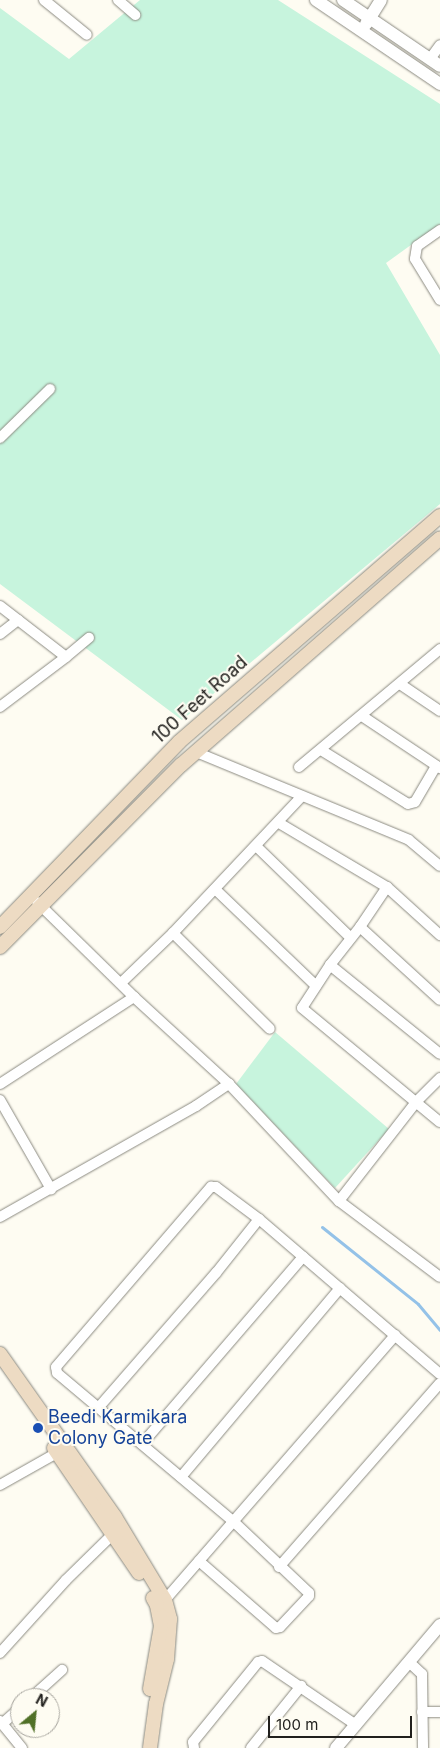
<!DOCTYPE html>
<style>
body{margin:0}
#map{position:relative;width:440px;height:1748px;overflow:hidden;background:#fefcf2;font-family:Inter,sans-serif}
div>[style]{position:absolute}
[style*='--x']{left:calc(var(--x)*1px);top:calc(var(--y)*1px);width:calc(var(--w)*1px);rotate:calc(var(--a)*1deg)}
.green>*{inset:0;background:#c7f4dd}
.stream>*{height:3px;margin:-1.5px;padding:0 1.5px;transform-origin:1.5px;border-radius:1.5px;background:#94c2e8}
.roads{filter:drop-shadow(0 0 1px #8b8a81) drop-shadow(0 0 1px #8b8a81)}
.minor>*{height:10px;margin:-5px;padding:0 5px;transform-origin:5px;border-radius:5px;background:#fff}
.tertiary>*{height:12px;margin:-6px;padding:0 6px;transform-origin:6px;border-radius:6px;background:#fff}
.secondary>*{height:14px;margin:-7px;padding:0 7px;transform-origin:7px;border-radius:7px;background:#eddbc3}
.dots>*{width:14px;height:14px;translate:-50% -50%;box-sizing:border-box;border:2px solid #fefcf2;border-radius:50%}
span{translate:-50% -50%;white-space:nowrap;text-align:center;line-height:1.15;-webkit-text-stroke:4px #fefcf2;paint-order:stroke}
.street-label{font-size:18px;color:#21201d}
.transit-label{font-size:18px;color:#164399}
.left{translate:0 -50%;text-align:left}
.north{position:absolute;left:10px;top:1688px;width:50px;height:50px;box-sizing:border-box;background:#fefcf2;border:1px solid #a6a49d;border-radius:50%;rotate:28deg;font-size:14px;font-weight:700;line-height:20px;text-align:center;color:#21201d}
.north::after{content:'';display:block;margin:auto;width:18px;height:22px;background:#517128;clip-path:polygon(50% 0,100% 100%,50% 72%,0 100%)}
.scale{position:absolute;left:268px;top:1716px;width:144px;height:22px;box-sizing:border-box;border:2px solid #21201d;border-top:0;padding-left:6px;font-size:15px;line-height:18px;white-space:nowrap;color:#21201d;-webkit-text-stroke:4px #fefcf2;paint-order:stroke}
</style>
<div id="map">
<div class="green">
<i style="clip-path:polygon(140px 0,278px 0,440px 104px,440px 224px,386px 263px,440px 355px,440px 504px,182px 720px,0 584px,0 8px,69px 59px)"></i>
<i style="clip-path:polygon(275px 1032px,389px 1129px,335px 1188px,236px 1084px)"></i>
</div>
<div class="stream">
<i style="--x:322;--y:1227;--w:123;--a:38.7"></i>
<i style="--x:418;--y:1304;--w:34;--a:50"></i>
</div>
<div class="roads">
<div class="minor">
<i style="--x:44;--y:0;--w:55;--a:39.1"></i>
<i style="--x:118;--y:0;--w:23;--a:41"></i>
<i style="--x:430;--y:59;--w:17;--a:-54"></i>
<i style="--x:440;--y:230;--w:28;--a:145"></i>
<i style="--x:417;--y:246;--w:13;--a:99"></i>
<i style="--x:415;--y:259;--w:48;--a:58.6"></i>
<i style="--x:0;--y:438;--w:70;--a:-44.4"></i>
<i style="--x:0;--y:606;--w:83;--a:37.7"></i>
<i style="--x:66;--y:657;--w:83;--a:142.9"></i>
<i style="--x:0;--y:634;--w:23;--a:-38"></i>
<i style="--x:66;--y:657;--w:30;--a:-40"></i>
<i style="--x:400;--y:684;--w:48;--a:34"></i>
<i style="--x:362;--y:716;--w:94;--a:33.7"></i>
<i style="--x:321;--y:750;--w:102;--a:31.8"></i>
<i style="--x:408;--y:804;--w:7;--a:-16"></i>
<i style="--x:415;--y:802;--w:42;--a:-59.7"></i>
<i style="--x:196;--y:752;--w:230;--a:22.4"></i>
<i style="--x:409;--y:840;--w:40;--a:40"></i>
<i style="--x:299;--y:767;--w:184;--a:-39.9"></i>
<i style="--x:279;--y:823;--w:126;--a:30.7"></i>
<i style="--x:387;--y:887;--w:72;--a:42.2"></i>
<i style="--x:256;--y:846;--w:132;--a:44.1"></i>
<i style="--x:387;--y:887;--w:48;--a:124"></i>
<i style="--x:360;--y:927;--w:48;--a:128.3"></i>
<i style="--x:330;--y:965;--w:51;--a:123.1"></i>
<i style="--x:302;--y:1008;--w:179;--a:39.6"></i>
<i style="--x:215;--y:889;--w:140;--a:43.8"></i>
<i style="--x:37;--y:902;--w:136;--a:44.4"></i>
<i style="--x:134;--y:997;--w:129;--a:42.5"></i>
<i style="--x:229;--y:1084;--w:161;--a:46.8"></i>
<i style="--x:339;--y:1201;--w:126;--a:37"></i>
<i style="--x:360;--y:927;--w:108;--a:42.4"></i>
<i style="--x:173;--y:933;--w:136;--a:44.7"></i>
<i style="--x:330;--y:965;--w:141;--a:39"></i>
<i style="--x:121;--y:983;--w:72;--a:-43.9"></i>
<i style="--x:173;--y:933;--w:188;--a:-46.7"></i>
<i style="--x:0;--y:1084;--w:160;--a:-33"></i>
<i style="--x:0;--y:1100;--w:103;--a:60.2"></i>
<i style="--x:339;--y:1201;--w:125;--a:-52.1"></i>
<i style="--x:416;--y:1102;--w:34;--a:-45"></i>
<i style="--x:0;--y:1217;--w:225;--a:-29.5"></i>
<i style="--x:196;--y:1106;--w:40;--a:-34"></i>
<i style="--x:99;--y:1407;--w:178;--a:-48.9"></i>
<i style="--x:216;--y:1273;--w:69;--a:-51.5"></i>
<i style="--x:142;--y:1444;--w:247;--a:-49.3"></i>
<i style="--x:181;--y:1477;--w:247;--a:-49.9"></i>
<i style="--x:0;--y:1485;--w:71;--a:-29.4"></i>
<i style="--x:199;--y:1561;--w:102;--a:41"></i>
<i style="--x:276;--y:1628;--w:4;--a:-14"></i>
<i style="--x:280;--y:1627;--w:42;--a:-46.9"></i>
<i style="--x:309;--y:1596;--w:3;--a:-90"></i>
<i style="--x:309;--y:1593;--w:103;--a:-136.6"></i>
<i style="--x:234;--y:1522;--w:231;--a:-139.9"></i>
<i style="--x:57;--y:1373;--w:6;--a:-99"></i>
<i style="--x:56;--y:1367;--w:238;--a:-49.3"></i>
<i style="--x:211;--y:1187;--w:5;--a:0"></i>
<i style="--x:216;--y:1187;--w:54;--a:36.7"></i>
<i style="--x:259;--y:1219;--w:238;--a:40.6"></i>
<i style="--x:279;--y:1567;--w:244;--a:-48.8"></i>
<i style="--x:165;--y:1600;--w:351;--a:-49"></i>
<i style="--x:0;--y:1653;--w:98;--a:-47.9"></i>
<i style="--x:66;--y:1580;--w:66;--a:-44.4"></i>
<i style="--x:409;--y:1662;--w:18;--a:43"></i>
<i style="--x:422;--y:1674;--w:74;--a:89.2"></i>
<i style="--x:31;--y:1698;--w:42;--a:-42.1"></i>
<i style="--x:422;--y:1712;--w:18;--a:0"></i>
<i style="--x:0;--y:1721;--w:35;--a:51"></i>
<i style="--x:2;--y:1724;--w:24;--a:-42"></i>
<i style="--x:194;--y:1748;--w:6;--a:-99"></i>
<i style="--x:193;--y:1742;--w:103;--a:-50.9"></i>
<i style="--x:258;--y:1662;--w:4;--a:-14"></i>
<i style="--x:262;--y:1661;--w:114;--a:34.2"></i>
<i style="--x:251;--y:1748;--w:80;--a:-51.1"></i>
</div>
<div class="tertiary">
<i style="--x:316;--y:0;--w:150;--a:34.1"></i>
<i style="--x:343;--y:0;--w:117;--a:34.2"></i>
<i style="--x:366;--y:24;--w:28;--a:-58"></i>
<i style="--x:336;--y:1748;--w:161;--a:-49.8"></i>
</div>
<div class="secondary">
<i style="--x:0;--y:927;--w:257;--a:-45.9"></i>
<i style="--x:179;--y:742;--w:345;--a:-40.9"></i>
<i style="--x:0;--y:947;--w:257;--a:-45.2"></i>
<i style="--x:181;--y:765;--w:344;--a:-41.2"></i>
<i style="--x:0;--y:1354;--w:199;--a:54.8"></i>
<i style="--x:115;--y:1517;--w:97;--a:58.9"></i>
<i style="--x:165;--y:1600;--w:20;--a:75"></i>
<i style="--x:170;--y:1619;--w:40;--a:94.3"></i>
<i style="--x:167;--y:1659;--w:46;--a:103.7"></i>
<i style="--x:156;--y:1704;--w:44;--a:97.8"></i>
<i style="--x:54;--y:1448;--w:151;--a:55.8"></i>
<i style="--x:150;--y:1689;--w:64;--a:-80.1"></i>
<i style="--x:161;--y:1626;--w:21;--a:-101"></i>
<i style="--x:157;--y:1605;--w:8;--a:-120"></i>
</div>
</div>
<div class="dots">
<i style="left:38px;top:1428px;background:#1a4fb4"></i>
</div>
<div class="street-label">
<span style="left:200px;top:700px;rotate:-42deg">100 Feet Road</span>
</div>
<div class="transit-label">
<span class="left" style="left:48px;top:1428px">Beedi Karmikara<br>Colony Gate</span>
</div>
<div class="north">N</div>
<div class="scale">100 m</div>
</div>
